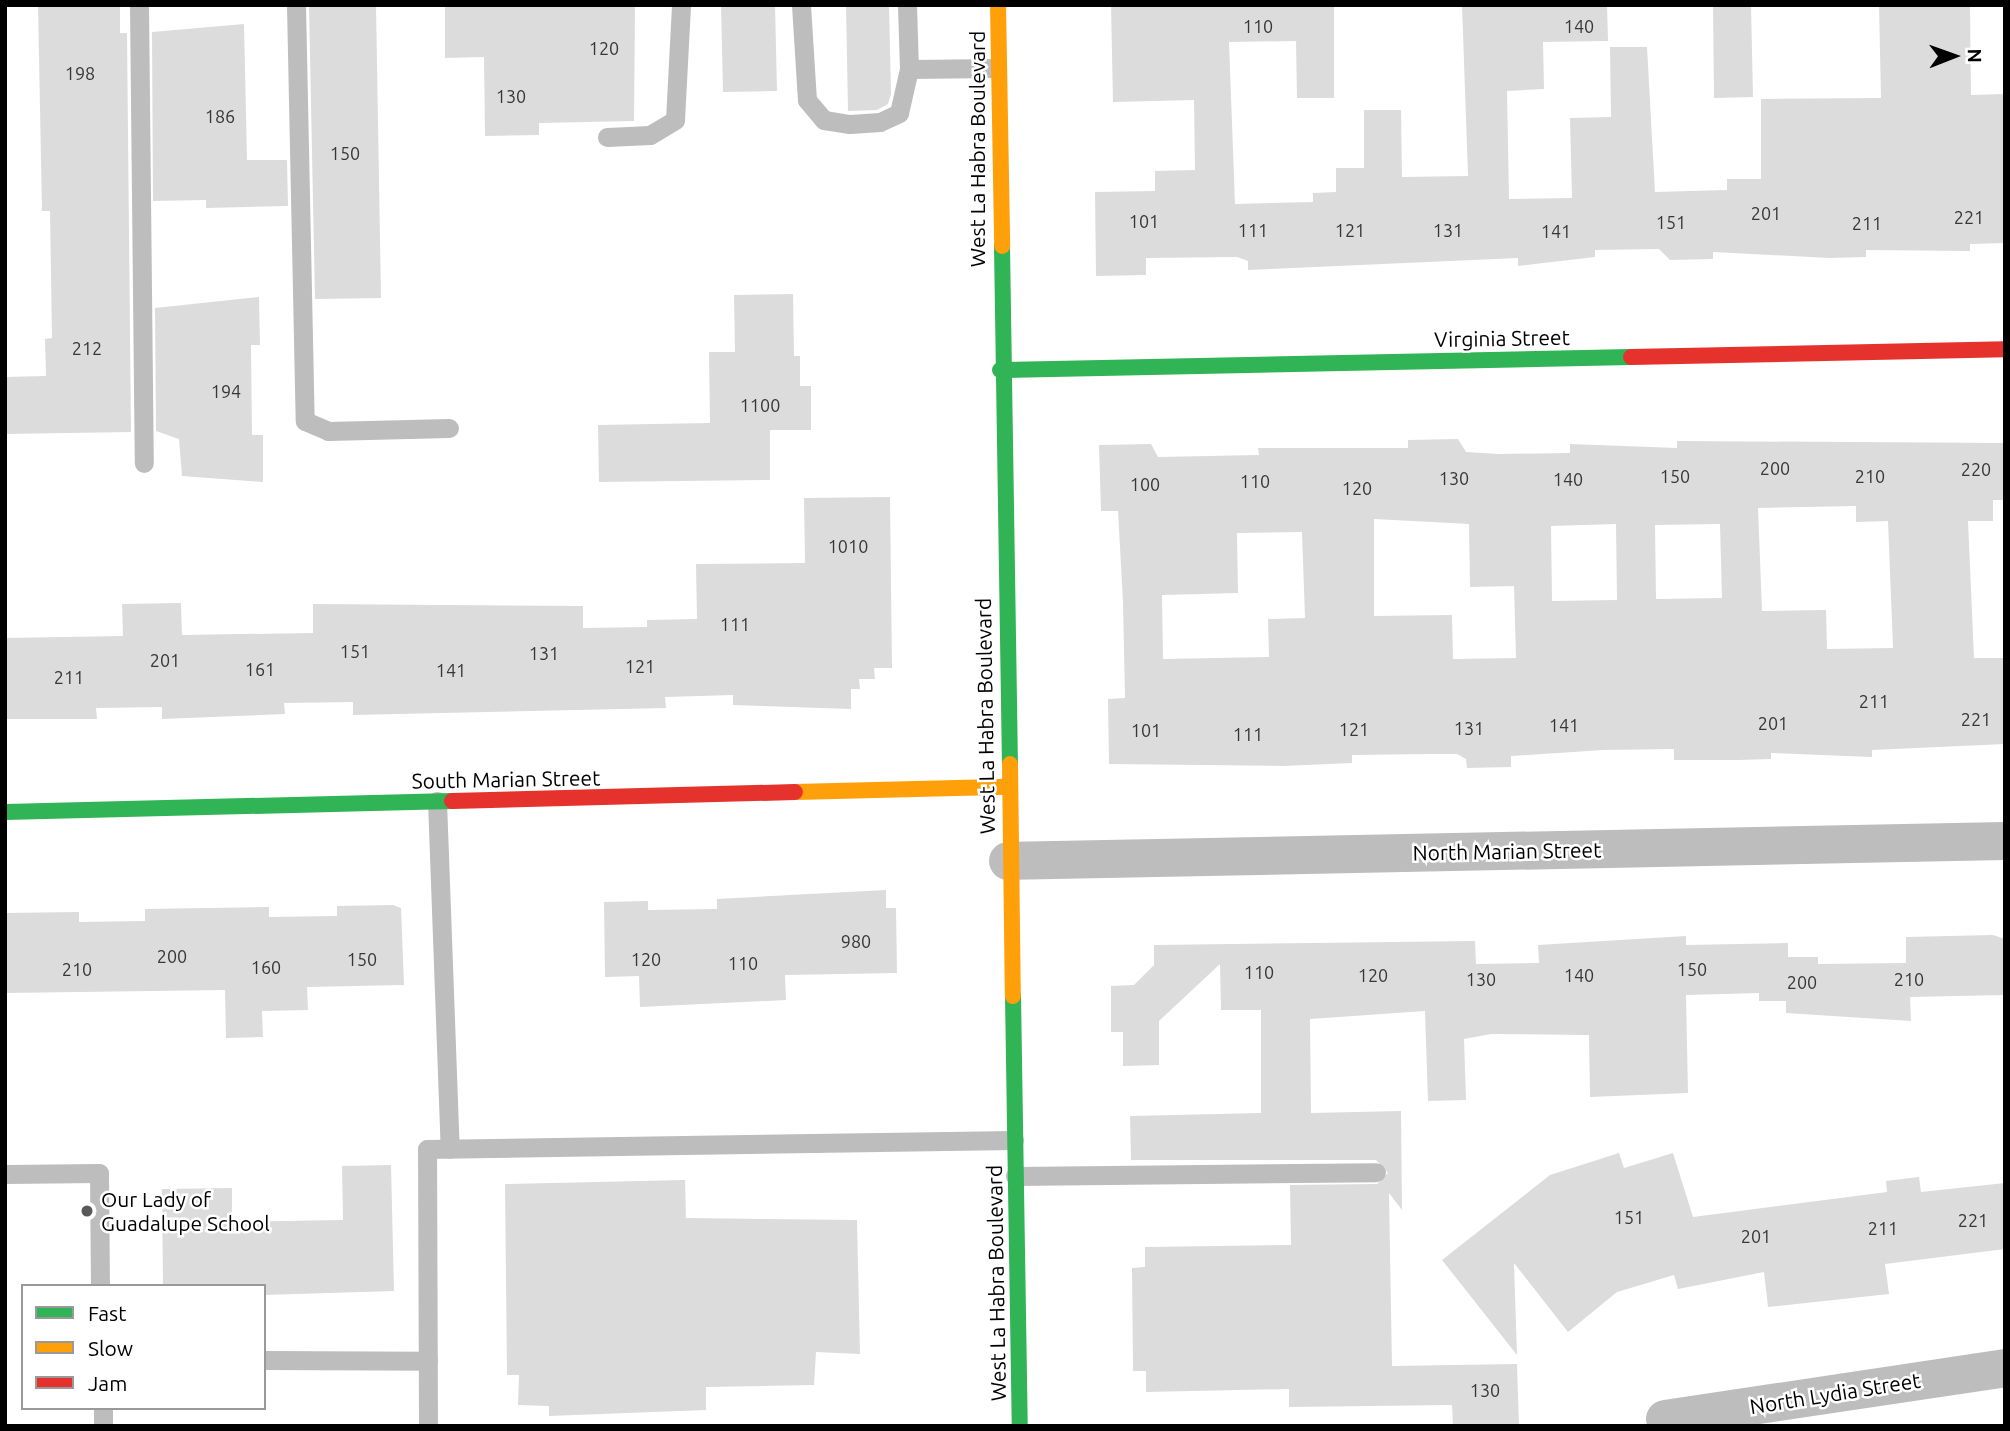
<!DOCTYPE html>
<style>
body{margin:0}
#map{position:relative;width:2010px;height:1431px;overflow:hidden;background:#fff;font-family:Ubuntu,sans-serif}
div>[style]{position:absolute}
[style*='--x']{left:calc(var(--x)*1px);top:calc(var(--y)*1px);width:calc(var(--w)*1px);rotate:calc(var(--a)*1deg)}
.building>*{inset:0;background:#dcdcdc}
.lane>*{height:19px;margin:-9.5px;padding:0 9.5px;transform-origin:9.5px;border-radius:9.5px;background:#bdbdbd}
.street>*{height:38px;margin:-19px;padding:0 19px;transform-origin:19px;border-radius:19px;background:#bdbdbd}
.fast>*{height:16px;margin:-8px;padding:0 8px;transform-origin:8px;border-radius:8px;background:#30b455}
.slow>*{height:16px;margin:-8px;padding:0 8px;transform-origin:8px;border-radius:8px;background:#ff9f0a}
.jam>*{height:16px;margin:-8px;padding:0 8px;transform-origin:8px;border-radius:8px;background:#e5322d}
.dots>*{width:19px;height:19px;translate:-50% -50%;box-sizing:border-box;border:4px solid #fff;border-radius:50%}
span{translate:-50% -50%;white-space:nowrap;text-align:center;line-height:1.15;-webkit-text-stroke:5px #fff;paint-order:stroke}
.number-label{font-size:18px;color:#373737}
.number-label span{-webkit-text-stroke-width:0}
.street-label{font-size:21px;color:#000}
.poi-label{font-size:21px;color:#000}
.left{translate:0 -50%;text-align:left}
.frame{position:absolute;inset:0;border:7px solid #000;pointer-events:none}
.legend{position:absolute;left:21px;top:1284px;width:245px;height:126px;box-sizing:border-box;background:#fff;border:2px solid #999;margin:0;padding:9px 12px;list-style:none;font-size:21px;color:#000}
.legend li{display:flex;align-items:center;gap:14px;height:35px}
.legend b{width:35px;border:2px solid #999}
.north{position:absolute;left:1919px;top:21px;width:70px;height:70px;-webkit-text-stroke:5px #fff;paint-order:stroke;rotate:89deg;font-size:19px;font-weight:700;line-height:28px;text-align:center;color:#000}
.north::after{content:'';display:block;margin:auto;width:24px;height:32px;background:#000;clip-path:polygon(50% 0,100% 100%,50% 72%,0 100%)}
</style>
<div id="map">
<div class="building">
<i style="clip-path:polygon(38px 5px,120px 5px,120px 33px,127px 33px,131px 432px,5px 434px,5px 377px,46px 376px,45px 339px,52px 338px,50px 211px,42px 211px)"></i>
<i style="clip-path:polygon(309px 5px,376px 5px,381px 298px,315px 299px)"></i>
<i style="clip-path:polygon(445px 5px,635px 5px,634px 121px,539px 123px,539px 135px,485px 136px,484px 57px,445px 58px)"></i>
<i style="clip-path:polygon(721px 5px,775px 5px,777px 91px,723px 92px)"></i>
<i style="clip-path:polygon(846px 5px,889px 5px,891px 94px,888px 104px,877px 110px,848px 111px)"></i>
<i style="clip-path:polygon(1111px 5px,1334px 5px,1334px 98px,1297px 98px,1296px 41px,1229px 42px,1235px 204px,1313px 202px,1313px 193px,1336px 192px,1336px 168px,1364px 168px,1364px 110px,1401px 110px,1402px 177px,1468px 176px,1462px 5px,1607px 5px,1608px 41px,1543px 42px,1544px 89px,1507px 91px,1509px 199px,1572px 198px,1570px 118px,1611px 117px,1610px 47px,1647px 47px,1655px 192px,1727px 190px,1727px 179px,1761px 179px,1761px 99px,1881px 98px,1879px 5px,1970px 5px,1971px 95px,2005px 94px,2005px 243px,1970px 244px,1970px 251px,1866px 250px,1866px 257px,1830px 258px,1713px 252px,1713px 259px,1670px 260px,1659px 249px,1595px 250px,1595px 257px,1518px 266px,1518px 258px,1248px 270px,1248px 261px,1237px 257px,1146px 258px,1146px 275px,1096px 276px,1095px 192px,1155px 191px,1155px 171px,1195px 170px,1194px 100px,1113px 102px)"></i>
<i style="clip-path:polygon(1713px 5px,1751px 5px,1753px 97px,1714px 98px)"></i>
<i style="clip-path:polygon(244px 24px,247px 160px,287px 160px,288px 206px,206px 208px,206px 200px,153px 201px,152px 32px)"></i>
<i style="clip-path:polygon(793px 294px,794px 356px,800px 356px,800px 386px,811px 386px,811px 430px,770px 430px,770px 480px,599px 482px,598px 425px,710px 423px,709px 352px,735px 352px,734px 295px)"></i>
<i style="clip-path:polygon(259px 297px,260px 345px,251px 345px,252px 435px,263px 435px,263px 482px,182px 476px,179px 439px,156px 431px,155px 308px)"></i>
<i style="clip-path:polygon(evenodd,1458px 439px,1466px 452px,1499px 454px,1570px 453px,1570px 444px,1677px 448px,1677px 441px,2005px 443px,2005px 500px,1993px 500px,1993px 521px,1968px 521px,1974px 658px,2005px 658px,2005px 744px,1872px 750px,1872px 757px,1771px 753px,1771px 759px,1738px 760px,1674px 760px,1674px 749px,1603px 750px,1511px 756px,1511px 767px,1467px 768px,1466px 759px,1457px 754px,1428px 754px,1352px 755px,1352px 763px,1283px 766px,1109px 764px,1108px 699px,1125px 698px,1123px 602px,1118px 511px,1101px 511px,1099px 445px,1151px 444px,1158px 457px,1259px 455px,1258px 448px,1408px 448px,1408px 440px,1458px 439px,1856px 506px,1856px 522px,1888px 521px,1893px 648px,1827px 649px,1826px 610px,1762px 611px,1758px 508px,1856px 506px,1458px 439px,1374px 519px,1469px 524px,1470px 587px,1514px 586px,1516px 658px,1453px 659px,1452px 615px,1374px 616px,1374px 519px,1458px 439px,1616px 524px,1617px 600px,1552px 601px,1551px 526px,1616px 524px,1458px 439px,1720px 524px,1722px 598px,1656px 599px,1655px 525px,1720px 524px,1458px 439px,1302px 532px,1305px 618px,1268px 619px,1269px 657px,1163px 659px,1162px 595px,1238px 593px,1237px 533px,1302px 532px)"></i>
<i style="clip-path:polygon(890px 497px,892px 668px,874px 668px,875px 679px,859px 679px,860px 689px,851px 689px,851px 709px,733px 705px,733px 695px,665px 697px,666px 708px,353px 715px,353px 702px,284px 703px,285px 714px,162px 719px,162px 707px,96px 708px,97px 719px,5px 719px,5px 638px,123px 636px,122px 604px,181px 603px,182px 635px,313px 633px,313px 604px,583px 606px,583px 628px,647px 627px,647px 620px,697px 619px,696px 564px,805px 563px,804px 498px)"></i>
<i style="clip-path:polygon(886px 890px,886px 908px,896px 908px,897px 973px,785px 975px,786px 1000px,640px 1007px,639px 976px,605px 977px,604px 902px,648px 901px,648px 910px,717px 909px,717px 899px)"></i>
<i style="clip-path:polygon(393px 905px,401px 908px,404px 985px,307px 987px,308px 1010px,262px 1011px,263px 1037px,226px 1038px,225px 990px,5px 993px,5px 913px,79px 912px,79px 922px,145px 921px,145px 909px,269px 907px,269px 917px,337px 916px,337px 906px)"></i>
<i style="clip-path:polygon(1993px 935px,2005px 939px,2005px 995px,1910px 997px,1911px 1021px,1786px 1013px,1786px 1001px,1759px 1001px,1759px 993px,1686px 995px,1688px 1093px,1590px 1097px,1589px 1035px,1491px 1034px,1464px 1039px,1466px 1100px,1428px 1101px,1425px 1011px,1310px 1019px,1311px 1113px,1401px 1111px,1402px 1210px,1389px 1193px,1392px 1366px,1517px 1364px,1519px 1426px,1453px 1426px,1452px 1405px,1289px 1407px,1289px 1389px,1146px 1392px,1146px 1371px,1133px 1371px,1132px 1268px,1145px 1267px,1145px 1247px,1291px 1245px,1290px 1185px,1377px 1184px,1388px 1173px,1376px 1160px,1131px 1160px,1130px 1116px,1261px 1113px,1261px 1010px,1221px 1010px,1220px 964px,1159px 1021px,1159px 1065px,1123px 1066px,1123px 1032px,1111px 1032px,1111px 986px,1134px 985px,1154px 965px,1154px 945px,1475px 941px,1476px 964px,1539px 963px,1538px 945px,1686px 936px,1686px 945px,1788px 943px,1788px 957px,1818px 957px,1818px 964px,1906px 963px,1906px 937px)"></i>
<i style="clip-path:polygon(1619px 1153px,1624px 1168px,1673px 1153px,1693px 1217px,1887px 1192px,1886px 1181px,1919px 1177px,1921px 1192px,2005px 1183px,2005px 1249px,1885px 1264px,1889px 1294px,1768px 1307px,1764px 1272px,1678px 1289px,1674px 1275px,1617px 1292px,1568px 1332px,1514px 1263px,1517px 1355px,1442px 1260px,1550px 1175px)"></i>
<i style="clip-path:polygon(391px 1165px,394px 1291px,264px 1295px,264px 1286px,163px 1286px,162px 1189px,232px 1188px,232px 1222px,343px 1220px,342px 1166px)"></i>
<i style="clip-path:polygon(685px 1180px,686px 1218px,857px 1220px,860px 1354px,816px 1352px,814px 1385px,706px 1387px,706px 1410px,549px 1416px,549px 1406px,518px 1405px,519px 1375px,507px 1375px,505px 1184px)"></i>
</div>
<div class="lane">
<i style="--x:139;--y:5;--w:458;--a:89.4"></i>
<i style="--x:296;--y:5;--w:416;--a:88.8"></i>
<i style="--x:305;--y:421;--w:25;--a:23"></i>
<i style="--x:328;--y:431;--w:121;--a:-1.4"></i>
<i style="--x:801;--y:5;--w:95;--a:86.4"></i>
<i style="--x:807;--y:100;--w:26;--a:50"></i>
<i style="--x:824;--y:120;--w:26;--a:9"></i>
<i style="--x:850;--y:124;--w:30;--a:-4"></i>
<i style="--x:880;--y:122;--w:21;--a:-25"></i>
<i style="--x:899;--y:113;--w:45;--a:-77.2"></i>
<i style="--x:909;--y:69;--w:64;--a:-91.8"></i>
<i style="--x:909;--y:69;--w:88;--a:-0.7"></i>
<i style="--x:607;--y:137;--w:43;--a:-2.7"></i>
<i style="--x:650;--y:135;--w:29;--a:-31"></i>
<i style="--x:675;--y:120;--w:115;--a:-87"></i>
<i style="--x:437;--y:801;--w:348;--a:87.9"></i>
<i style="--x:5;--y:1174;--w:94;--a:-0.6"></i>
<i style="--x:99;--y:1173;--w:113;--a:89.5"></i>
<i style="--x:1015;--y:1176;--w:361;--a:-0.6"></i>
<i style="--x:264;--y:1360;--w:164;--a:0.3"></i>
<i style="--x:103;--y:1408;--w:18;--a:90"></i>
<i style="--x:428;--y:1426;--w:277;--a:-90.2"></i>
<i style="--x:427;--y:1149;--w:587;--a:-0.88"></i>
</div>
<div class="street">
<i style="--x:1008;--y:861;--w:997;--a:-1.15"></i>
<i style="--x:1665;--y:1419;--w:344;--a:-8.5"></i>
</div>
<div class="fast">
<i style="--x:1002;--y:246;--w:518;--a:89.12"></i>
<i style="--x:1000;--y:370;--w:631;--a:-1.18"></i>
<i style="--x:5;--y:812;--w:447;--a:-1.4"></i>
<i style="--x:1013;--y:996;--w:430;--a:89.1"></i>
</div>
<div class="slow">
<i style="--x:998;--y:5;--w:241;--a:89"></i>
<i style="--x:1010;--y:764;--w:232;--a:89.3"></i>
<i style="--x:795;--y:792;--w:212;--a:-1.4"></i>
</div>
<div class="jam">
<i style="--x:1631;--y:357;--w:374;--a:-1.2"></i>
<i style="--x:452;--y:801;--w:343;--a:-1.5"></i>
</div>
<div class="dots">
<i style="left:87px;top:1211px;background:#595959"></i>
</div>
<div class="number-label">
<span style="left:1258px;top:26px">110</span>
<span style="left:1579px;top:26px">140</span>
<span style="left:604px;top:48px">120</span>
<span style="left:80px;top:73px">198</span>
<span style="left:511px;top:96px">130</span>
<span style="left:220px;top:116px">186</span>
<span style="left:345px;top:153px">150</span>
<span style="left:1766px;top:213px">201</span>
<span style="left:1969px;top:217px">221</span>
<span style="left:1144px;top:221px">101</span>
<span style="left:1671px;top:222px">151</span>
<span style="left:1867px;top:223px">211</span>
<span style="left:1253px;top:230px">111</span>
<span style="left:1350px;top:230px">121</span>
<span style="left:1448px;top:230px">131</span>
<span style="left:1556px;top:231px">141</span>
<span style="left:87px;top:348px">212</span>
<span style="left:226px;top:391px">194</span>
<span style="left:760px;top:405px">1100</span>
<span style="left:1775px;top:468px">200</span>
<span style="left:1976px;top:469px">220</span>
<span style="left:1675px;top:476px">150</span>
<span style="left:1870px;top:476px">210</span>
<span style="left:1454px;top:478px">130</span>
<span style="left:1568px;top:479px">140</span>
<span style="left:1255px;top:481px">110</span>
<span style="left:1145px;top:484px">100</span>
<span style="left:1357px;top:488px">120</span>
<span style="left:848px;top:546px">1010</span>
<span style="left:735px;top:624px">111</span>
<span style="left:355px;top:651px">151</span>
<span style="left:544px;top:653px">131</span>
<span style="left:165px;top:660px">201</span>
<span style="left:640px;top:666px">121</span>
<span style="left:260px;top:669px">161</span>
<span style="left:451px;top:670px">141</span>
<span style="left:69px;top:677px">211</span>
<span style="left:1874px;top:701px">211</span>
<span style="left:1976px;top:719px">221</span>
<span style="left:1773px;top:723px">201</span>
<span style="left:1564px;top:725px">141</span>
<span style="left:1469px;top:728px">131</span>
<span style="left:1354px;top:729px">121</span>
<span style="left:1146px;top:730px">101</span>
<span style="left:1248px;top:734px">111</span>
<span style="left:856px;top:941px">980</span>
<span style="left:172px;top:956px">200</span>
<span style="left:362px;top:959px">150</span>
<span style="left:646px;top:959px">120</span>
<span style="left:743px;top:963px">110</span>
<span style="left:266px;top:967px">160</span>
<span style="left:77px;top:969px">210</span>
<span style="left:1692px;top:969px">150</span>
<span style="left:1259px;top:972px">110</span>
<span style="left:1373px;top:975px">120</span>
<span style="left:1579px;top:975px">140</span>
<span style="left:1481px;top:979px">130</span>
<span style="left:1909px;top:979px">210</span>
<span style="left:1802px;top:982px">200</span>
<span style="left:1629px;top:1217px">151</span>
<span style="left:1973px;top:1220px">221</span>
<span style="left:1883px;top:1228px">211</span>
<span style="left:1756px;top:1236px">201</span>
<span style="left:1485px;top:1390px">130</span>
</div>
<div class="street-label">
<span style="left:977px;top:149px;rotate:-90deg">West La Habra Boulevard</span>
<span style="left:1502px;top:338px;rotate:-1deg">Virginia Street</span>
<span style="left:985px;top:716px;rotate:-91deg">West La Habra Boulevard</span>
<span style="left:506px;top:779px;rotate:-1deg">South Marian Street</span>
<span style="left:1507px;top:851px;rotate:-1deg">North Marian Street</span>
<span style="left:996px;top:1283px;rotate:-91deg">West La Habra Boulevard</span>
<span style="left:1835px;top:1393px;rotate:-9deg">North Lydia Street</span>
</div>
<div class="poi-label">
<span class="left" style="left:101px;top:1211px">Our Lady of<br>Guadalupe School</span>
</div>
<div class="frame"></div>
<ul class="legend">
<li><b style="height:9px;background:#30b455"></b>Fast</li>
<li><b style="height:9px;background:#ff9f0a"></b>Slow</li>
<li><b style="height:9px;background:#e5322d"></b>Jam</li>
</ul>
<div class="north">N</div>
</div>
